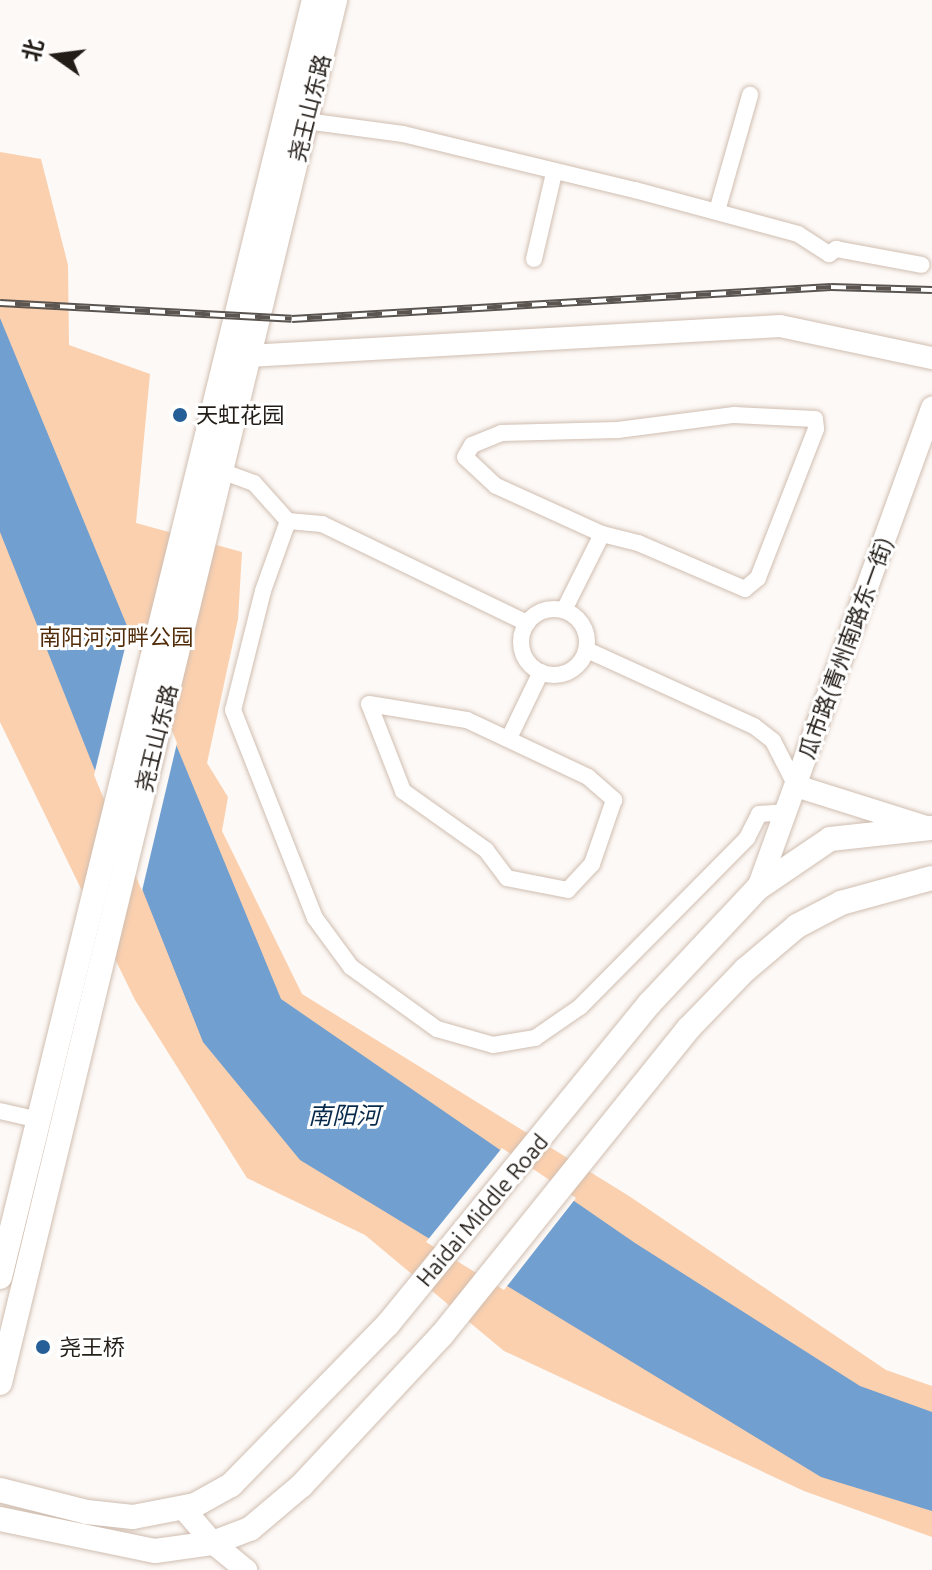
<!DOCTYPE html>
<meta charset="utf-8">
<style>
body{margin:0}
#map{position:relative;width:932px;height:1570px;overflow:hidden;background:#fdf9f6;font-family:Ubuntu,"Noto Sans SC",sans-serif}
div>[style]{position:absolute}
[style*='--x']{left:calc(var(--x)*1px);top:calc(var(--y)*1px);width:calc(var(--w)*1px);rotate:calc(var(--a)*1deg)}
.green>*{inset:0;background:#fad0af}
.water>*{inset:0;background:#709fd0}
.pier>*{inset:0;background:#fdf9f6}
.roads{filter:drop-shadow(0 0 2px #d0beb1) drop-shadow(0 0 2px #d0beb1)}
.street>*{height:16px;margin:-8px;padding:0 8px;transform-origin:8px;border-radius:8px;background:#fff}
.street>.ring{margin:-8px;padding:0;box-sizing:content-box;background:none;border:16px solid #fff;border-radius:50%}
.secondary>*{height:22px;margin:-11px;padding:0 11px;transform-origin:11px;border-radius:11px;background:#fff}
.primary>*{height:24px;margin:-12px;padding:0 12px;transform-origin:12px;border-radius:12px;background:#fff}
.rail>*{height:8px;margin-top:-4px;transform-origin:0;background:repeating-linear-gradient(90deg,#fff 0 15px,#5a5550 0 30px);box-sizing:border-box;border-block:2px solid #5a5550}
.dots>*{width:22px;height:22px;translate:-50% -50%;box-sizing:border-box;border:4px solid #fff;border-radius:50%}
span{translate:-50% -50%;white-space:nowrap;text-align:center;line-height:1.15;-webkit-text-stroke:6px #fff;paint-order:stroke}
.street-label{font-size:22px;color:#231d18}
.poi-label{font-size:22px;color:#231d18}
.left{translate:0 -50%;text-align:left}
.park-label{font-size:22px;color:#512c09}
.water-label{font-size:24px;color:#072a4b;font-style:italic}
.north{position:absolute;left:16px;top:16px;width:80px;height:80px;-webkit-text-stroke:6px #fff;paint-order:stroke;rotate:284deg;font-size:22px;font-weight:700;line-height:32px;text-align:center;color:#231d18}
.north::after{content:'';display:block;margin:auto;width:28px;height:36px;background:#231d18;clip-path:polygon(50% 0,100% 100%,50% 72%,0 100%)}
</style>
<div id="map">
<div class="green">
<i style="clip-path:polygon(0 152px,41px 159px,68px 265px,69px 345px,150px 374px,136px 523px,242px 552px,238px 619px,207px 763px,228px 797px,222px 831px,302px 994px,629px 1196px,886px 1370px,932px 1386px,932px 1537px,804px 1491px,504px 1351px,365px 1235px,247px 1178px,135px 1000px,0 722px)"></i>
</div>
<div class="water">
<i style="clip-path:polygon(0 318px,281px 999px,635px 1243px,860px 1386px,932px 1412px,932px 1511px,821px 1477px,300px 1160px,203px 1042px,0 532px)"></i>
</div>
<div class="pier">
<i style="clip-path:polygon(130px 627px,177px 743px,142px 891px,94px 775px)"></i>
<i style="clip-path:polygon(502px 1148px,576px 1198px,504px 1290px,426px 1242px)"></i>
</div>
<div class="roads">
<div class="street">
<i style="--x:306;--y:121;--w:98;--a:7.6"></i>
<i style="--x:403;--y:134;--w:239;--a:13.6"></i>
<i style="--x:635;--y:190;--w:169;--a:15.1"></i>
<i style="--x:798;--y:234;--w:37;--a:33"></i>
<i style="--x:829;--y:254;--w:9;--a:-36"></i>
<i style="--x:836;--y:249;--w:87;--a:10.5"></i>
<i style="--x:717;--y:211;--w:121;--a:-74.1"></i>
<i style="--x:534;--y:259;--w:88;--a:-76.9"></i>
<i style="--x:734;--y:415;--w:81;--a:2.8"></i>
<i style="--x:815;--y:419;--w:10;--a:84"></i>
<i style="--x:816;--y:429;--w:160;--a:111.3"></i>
<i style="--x:758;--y:578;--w:17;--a:140"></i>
<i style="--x:745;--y:589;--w:116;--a:-156.7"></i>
<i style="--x:638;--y:543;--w:37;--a:-166"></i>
<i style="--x:602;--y:534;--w:116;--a:-155.6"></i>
<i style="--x:496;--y:486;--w:42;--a:-136.9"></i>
<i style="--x:465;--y:457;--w:14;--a:-60"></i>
<i style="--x:472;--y:445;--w:31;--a:-22"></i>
<i style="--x:501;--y:433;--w:117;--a:-1.5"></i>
<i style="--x:618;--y:430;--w:117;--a:-7.4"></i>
<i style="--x:221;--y:471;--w:35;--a:20"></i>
<i style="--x:254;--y:483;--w:51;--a:48.2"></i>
<i style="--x:288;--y:521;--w:34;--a:5"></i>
<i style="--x:322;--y:524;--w:228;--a:25.8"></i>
<i style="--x:288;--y:521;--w:74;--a:109.7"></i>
<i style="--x:263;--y:591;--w:123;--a:104.1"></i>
<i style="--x:233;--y:710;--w:224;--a:68.5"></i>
<i style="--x:315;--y:918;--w:61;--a:53.7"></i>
<i style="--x:351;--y:967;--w:106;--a:35.8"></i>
<i style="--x:437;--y:1029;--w:58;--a:15.9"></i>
<i style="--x:493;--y:1045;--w:43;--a:-9.5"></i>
<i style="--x:535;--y:1038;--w:55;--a:-34.6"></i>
<i style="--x:580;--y:1007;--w:238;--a:-45.3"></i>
<i style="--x:747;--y:838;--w:27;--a:-63"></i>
<i style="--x:759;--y:814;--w:26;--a:-4"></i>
<i class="ring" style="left:521px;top:609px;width:50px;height:50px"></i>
<i style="--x:564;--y:610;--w:85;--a:-63.4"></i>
<i style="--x:587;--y:650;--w:183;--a:24.5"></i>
<i style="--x:754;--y:726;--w:24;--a:38"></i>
<i style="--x:773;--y:741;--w:51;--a:62.9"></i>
<i style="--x:369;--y:704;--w:99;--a:9.3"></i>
<i style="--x:467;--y:720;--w:134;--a:25.2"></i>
<i style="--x:588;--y:777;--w:35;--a:41"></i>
<i style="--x:614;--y:800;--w:68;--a:109"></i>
<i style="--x:592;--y:864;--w:35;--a:133"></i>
<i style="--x:568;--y:890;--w:62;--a:-168.9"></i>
<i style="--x:507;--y:878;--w:35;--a:-127"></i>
<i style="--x:486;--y:850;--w:102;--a:-144.6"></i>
<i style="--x:403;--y:791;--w:93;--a:-111.3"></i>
<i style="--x:510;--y:736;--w:71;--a:-64.2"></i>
<i style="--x:0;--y:1111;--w:40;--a:13"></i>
</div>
<div class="secondary">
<i style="--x:248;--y:356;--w:533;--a:-3.23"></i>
<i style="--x:780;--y:326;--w:155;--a:11.9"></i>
<i style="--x:796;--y:786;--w:139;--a:17.5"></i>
<i style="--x:758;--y:888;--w:511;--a:-70.07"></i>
<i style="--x:183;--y:1508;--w:46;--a:49.4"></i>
<i style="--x:213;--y:1543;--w:43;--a:39.3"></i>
</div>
<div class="primary">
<i style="--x:0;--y:1277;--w:1315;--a:-76.19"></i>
<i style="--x:0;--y:1383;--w:1423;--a:-76.38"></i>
<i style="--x:0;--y:1490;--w:90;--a:14.2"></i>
<i style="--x:87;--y:1512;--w:46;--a:6.2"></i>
<i style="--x:133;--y:1517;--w:63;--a:-11"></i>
<i style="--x:195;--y:1505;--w:41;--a:-29.1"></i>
<i style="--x:231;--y:1485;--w:225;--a:-45.7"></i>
<i style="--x:388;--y:1324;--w:414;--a:-50.8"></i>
<i style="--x:650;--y:1003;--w:158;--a:-46.8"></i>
<i style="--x:758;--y:888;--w:87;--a:-34.2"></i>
<i style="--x:830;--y:839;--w:103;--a:-6.2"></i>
<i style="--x:0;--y:1519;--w:158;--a:11.7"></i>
<i style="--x:155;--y:1551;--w:59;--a:-7.9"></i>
<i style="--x:213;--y:1543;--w:40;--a:-21"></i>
<i style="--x:250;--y:1529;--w:68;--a:-40.2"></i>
<i style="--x:302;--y:1485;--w:205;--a:-47"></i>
<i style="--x:442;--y:1335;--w:393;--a:-51.2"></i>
<i style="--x:688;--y:1029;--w:82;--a:-46"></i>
<i style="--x:745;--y:970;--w:68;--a:-40.2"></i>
<i style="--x:797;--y:926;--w:50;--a:-27.6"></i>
<i style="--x:841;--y:903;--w:94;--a:-15.4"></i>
</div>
</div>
<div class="rail">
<i style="--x:0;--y:303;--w:292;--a:3.1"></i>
<i style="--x:292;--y:319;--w:540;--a:-3.4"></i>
<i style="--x:831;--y:287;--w:101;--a:1.7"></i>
</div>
<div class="dots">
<i style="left:180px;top:415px;background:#265f97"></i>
<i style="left:43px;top:1347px;background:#265f97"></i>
</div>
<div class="street-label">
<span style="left:309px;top:108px;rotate:-76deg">尧王山东路</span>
<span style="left:845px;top:648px;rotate:-70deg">瓜市路(青州南路东一街)</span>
<span style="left:156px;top:738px;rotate:-76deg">尧王山东路</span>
<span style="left:482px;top:1210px;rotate:-50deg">Haidai Middle Road</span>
</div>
<div class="poi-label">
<span class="left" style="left:196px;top:415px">天虹花园</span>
<span class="left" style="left:59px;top:1347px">尧王桥</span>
</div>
<div class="park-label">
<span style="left:116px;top:637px">南阳河河畔公园</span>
</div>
<div class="water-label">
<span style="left:344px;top:1116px">南阳河</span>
</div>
<div class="north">北</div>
</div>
